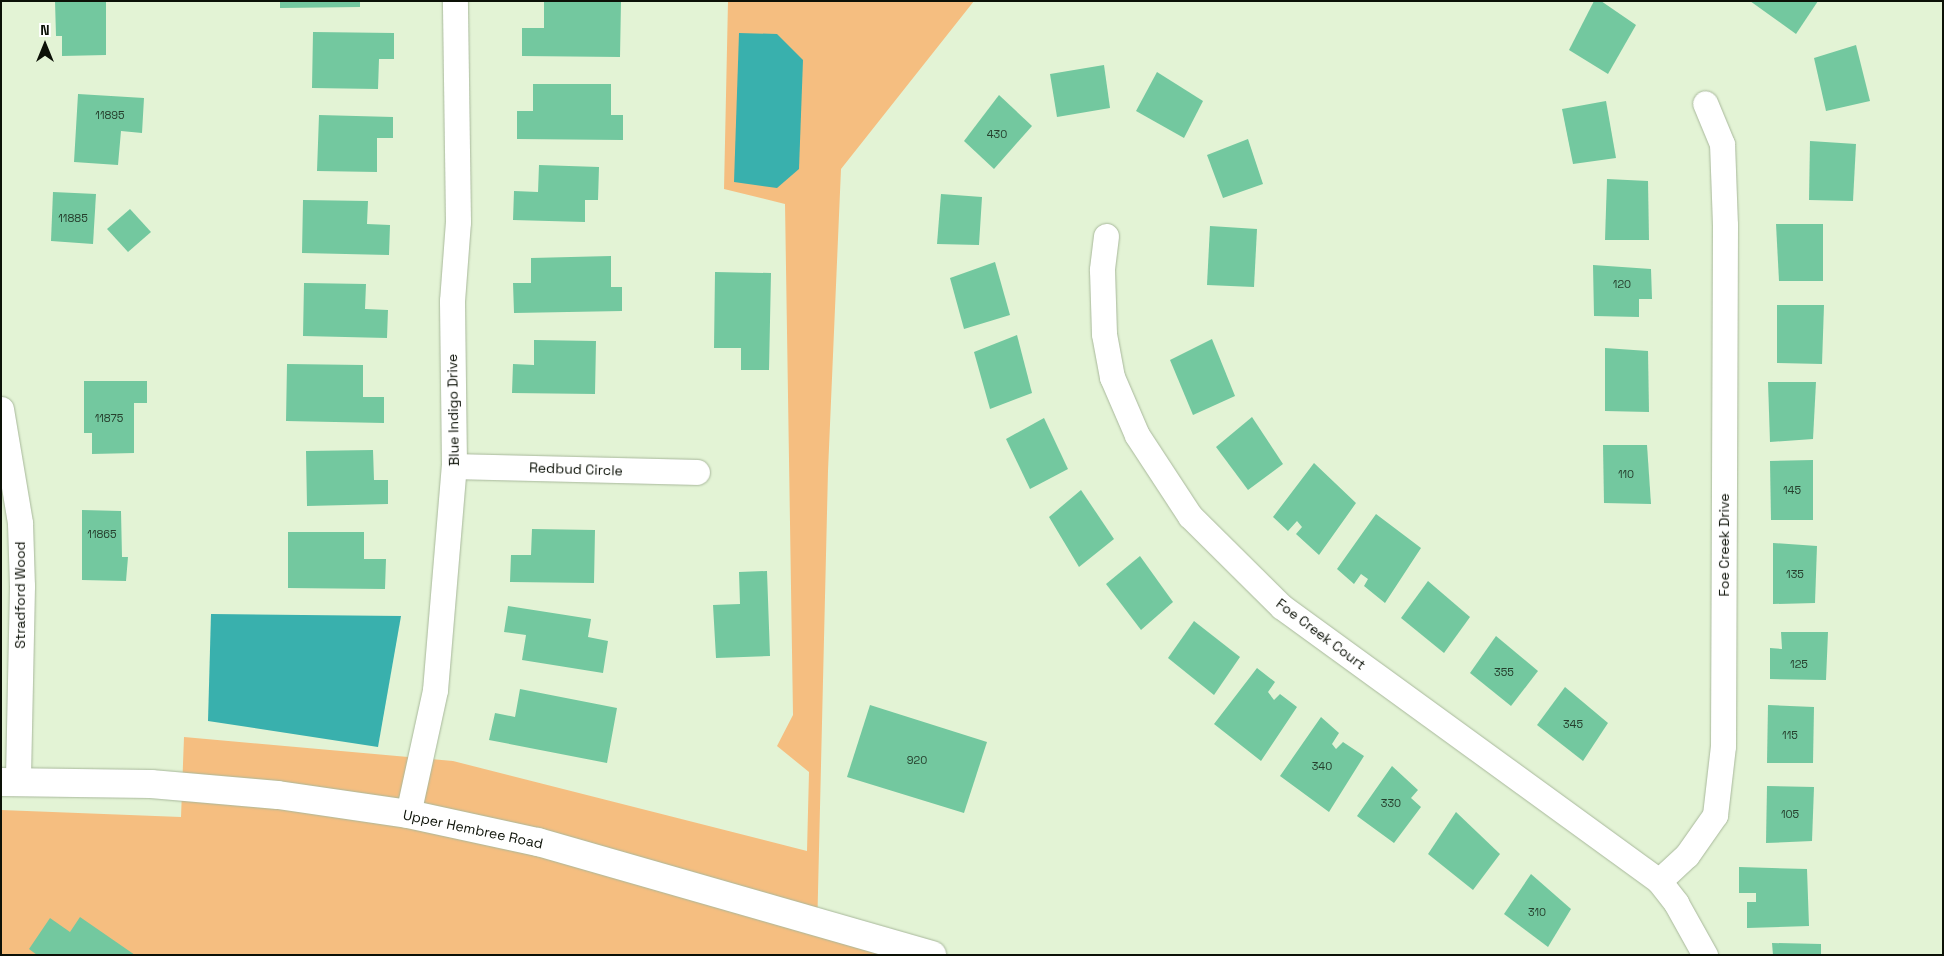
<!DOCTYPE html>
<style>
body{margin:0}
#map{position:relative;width:1944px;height:956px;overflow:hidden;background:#e3f3d5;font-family:"Space Grotesk",sans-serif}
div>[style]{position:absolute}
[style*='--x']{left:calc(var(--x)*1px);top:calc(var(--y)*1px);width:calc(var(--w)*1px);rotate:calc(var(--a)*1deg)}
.green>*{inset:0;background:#f5be80}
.water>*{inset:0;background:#39b0ad}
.building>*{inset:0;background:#73c89f}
.roads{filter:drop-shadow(0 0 1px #a8b89b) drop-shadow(0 0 1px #a8b89b)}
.minor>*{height:25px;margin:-12.5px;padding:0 12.5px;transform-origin:12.5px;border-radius:12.5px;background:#fff}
.tertiary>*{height:28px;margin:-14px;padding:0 14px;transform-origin:14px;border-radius:14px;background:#fff}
span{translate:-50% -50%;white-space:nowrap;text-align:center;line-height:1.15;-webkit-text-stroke:4.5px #fff;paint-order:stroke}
.number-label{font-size:11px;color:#263f2d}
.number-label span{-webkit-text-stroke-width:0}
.street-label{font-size:14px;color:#0c1107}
.frame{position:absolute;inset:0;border:2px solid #0c1107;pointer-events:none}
.north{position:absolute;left:20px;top:20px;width:50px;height:50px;-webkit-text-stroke:4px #fff;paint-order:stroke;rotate:0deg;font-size:14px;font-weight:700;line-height:20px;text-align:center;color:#0c1107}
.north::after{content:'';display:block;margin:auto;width:18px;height:22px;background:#0c1107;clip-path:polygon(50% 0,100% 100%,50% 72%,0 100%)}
</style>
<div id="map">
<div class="green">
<i style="clip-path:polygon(728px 1px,974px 1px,841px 169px,828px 471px,817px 934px,902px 955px,1px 955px,1px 810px,181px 817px,184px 737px,453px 761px,807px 851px,809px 772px,777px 746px,793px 715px,785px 204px,724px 189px)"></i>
</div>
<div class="water">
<i style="clip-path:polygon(739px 33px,777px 34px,803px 60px,799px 169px,777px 188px,734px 182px)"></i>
<i style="clip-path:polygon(211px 614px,401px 616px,378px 747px,208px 721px)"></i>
</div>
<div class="building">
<i style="clip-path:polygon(55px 1px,106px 1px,106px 55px,62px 56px,62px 36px,56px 36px)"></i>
<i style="clip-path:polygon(280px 1px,360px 1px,360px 7px,280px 8px)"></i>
<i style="clip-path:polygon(544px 1px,621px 2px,620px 57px,522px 56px,522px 28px,544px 28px)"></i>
<i style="clip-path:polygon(1594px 1px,1601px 1px,1636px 25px,1608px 74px,1569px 50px)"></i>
<i style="clip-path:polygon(1750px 1px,1818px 1px,1796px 34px)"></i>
<i style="clip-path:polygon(313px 32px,394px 33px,394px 59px,379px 59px,378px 89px,312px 88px)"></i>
<i style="clip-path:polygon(1856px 45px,1870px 101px,1826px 111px,1814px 58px)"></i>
<i style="clip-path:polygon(1104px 65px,1110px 108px,1057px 117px,1050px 74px)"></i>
<i style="clip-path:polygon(1157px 72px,1203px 101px,1184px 138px,1136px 111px)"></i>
<i style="clip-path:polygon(533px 84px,611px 84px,611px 115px,623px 115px,623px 140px,517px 139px,517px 111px,533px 111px)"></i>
<i style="clip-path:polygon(78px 94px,144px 98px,142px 133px,121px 131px,118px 165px,74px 162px)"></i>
<i style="clip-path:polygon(999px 95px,1032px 126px,994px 169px,964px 141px)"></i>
<i style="clip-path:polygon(1606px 101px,1616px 158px,1573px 164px,1562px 109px)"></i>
<i style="clip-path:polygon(319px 115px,393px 117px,393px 138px,377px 138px,377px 172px,317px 171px)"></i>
<i style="clip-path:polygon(1248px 139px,1263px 184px,1223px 198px,1207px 155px)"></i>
<i style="clip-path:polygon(1810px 141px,1856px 144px,1853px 201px,1809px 200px)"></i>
<i style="clip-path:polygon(539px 165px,599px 167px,598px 200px,585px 200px,585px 222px,513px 220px,514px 191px,538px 192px)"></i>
<i style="clip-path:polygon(1607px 179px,1648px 181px,1649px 240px,1605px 240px)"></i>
<i style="clip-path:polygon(53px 192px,96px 194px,93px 244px,51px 241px)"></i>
<i style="clip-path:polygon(941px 194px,982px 197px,979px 245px,937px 244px)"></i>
<i style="clip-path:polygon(303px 200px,368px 201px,367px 224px,390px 225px,389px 255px,302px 253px)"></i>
<i style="clip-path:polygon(130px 209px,151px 232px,128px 252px,107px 229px)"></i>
<i style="clip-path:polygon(1776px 224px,1823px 224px,1823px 281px,1779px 281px)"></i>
<i style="clip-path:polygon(1210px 226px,1257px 229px,1254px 287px,1207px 285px)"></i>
<i style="clip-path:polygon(611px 256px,611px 287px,622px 287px,622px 311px,514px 313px,513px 283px,531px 283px,531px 258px)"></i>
<i style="clip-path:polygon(995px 262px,1010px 315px,964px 329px,950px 278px)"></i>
<i style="clip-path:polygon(1593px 265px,1651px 269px,1652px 299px,1639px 299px,1639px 317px,1594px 316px)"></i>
<i style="clip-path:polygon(715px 272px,771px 273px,769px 370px,741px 370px,741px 348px,714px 348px)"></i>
<i style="clip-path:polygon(304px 283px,366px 284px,365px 309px,388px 310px,387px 338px,303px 336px)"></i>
<i style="clip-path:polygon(1777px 305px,1824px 305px,1822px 364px,1777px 363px)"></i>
<i style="clip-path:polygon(1017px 335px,1032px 393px,990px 409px,974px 352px)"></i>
<i style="clip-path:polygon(1212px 339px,1235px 396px,1193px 415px,1170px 360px)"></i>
<i style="clip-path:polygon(534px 340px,596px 341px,595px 394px,512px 393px,513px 364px,534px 365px)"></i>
<i style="clip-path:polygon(1605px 348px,1648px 351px,1649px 412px,1605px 411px)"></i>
<i style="clip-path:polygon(287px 364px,363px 365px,363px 397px,384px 397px,384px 423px,286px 421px)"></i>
<i style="clip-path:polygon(84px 381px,147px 381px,147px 403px,134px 403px,134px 453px,92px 454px,92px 433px,84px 433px)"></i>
<i style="clip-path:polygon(1768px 382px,1816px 382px,1813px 439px,1770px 442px)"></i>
<i style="clip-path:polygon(1252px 417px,1283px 464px,1248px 490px,1216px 447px)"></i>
<i style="clip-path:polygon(1044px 418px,1068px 469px,1030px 489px,1006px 439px)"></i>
<i style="clip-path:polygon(1603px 445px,1647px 445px,1651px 504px,1604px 503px)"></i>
<i style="clip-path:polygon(373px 450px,374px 480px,388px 480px,388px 504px,307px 506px,306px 451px)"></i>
<i style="clip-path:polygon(1813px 460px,1813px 520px,1771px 520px,1770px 461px)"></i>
<i style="clip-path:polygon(1314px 463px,1356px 503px,1319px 555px,1296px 534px,1302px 527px,1297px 521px,1288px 531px,1273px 517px)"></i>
<i style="clip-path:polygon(1081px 490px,1114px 539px,1079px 567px,1049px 517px)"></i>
<i style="clip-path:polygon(82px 510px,121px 511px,122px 557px,128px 557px,126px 581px,82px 580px)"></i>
<i style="clip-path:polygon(1376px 514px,1421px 548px,1385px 603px,1364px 586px,1368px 579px,1361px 574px,1354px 584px,1337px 569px)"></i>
<i style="clip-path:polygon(532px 529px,595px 530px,594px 583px,510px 582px,511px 555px,531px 555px)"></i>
<i style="clip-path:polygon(288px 532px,364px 532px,364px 559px,386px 559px,385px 589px,288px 588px)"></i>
<i style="clip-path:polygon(1773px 543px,1817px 546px,1815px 603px,1773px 604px)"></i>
<i style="clip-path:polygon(1140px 556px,1173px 602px,1141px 630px,1106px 584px)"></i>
<i style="clip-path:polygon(767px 571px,770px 656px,716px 658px,713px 605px,740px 604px,739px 572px)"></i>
<i style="clip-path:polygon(1428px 581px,1470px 617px,1444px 653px,1401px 618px)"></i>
<i style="clip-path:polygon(508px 606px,591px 619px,588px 637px,608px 641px,603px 673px,522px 660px,526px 635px,504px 632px)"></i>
<i style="clip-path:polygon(1194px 621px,1240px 657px,1214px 695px,1168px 658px)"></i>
<i style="clip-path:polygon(1781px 632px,1828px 632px,1826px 680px,1770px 679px,1770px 648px,1782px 649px)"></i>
<i style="clip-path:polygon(1496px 636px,1538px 671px,1511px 706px,1470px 673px)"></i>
<i style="clip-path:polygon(1257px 668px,1275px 682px,1268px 692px,1274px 700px,1280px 694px,1297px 707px,1261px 761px,1214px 724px)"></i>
<i style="clip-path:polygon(1565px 687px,1608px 723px,1583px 761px,1537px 725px)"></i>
<i style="clip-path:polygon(520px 689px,617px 708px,607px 763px,489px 740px,495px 713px,515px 717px)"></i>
<i style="clip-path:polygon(870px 705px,987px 742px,964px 813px,847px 777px)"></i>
<i style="clip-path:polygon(1768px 705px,1814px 707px,1813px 763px,1767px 763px)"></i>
<i style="clip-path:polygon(1321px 717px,1339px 733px,1332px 744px,1336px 749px,1343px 742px,1364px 756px,1329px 812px,1280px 776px)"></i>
<i style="clip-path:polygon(1392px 766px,1418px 790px,1411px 798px,1421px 807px,1394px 843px,1357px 816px)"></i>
<i style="clip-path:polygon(1767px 786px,1814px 787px,1812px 841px,1766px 843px)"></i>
<i style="clip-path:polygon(1456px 812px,1500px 854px,1473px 890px,1428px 854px)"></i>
<i style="clip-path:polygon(1739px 867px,1807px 869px,1809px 926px,1747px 928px,1747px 902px,1756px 902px,1756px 893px,1739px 893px)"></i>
<i style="clip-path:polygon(1531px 874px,1571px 909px,1548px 947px,1504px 914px)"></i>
<i style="clip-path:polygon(80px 917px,135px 955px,37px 955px,29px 949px,50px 918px,70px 932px)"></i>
<i style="clip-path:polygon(1772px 943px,1821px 944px,1821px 955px,1773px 955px)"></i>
</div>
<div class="roads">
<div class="minor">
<i style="--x:1106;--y:236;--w:34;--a:97"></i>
<i style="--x:1102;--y:270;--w:64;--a:88.2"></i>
<i style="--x:1104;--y:334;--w:44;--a:79.5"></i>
<i style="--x:1112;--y:377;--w:63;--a:66.7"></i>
<i style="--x:1137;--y:435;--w:97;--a:56.8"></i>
<i style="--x:1190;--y:516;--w:129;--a:44.7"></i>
<i style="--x:1282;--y:607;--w:466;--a:36"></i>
<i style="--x:1659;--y:881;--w:28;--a:52"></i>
<i style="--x:1676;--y:903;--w:60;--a:60.9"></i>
<i style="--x:1;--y:409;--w:116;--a:80.5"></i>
<i style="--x:20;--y:523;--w:63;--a:88.2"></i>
<i style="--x:22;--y:586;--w:195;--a:91.2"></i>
<i style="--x:454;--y:466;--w:243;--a:1.4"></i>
<i style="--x:408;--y:814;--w:127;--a:-77.7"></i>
<i style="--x:435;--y:690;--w:225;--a:-85.2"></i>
<i style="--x:454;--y:466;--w:165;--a:-90.7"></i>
<i style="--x:452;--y:301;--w:79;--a:-85.7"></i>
<i style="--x:458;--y:222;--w:221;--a:-90.8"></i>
<i style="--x:1659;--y:881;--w:38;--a:-43"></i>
<i style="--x:1687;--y:855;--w:49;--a:-55"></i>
<i style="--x:1715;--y:815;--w:69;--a:-83.4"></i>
<i style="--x:1723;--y:746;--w:521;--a:-89.78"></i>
<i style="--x:1725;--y:225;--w:81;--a:-92.1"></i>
<i style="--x:1722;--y:144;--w:44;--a:-112.5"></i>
</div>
<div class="tertiary">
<i style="--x:1;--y:782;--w:150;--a:0.8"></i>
<i style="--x:151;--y:784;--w:127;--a:5"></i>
<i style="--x:278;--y:795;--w:131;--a:8.3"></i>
<i style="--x:408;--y:814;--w:133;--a:12.2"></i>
<i style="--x:538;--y:842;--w:410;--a:16"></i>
</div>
</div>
<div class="number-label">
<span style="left:110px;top:115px">11895</span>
<span style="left:997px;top:134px">430</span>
<span style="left:73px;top:218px">11885</span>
<span style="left:1622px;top:284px">120</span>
<span style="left:109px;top:418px">11875</span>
<span style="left:1626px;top:474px">110</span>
<span style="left:1792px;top:490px">145</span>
<span style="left:102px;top:534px">11865</span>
<span style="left:1795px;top:574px">135</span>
<span style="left:1799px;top:664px">125</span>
<span style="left:1504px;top:672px">355</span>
<span style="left:1573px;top:724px">345</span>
<span style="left:1790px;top:735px">115</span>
<span style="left:917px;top:760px">920</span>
<span style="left:1322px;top:766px">340</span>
<span style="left:1391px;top:803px">330</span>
<span style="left:1790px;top:814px">105</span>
<span style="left:1537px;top:912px">310</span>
</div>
<div class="street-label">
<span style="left:453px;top:410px;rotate:-91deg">Blue Indigo Drive</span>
<span style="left:576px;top:469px;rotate:2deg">Redbud Circle</span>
<span style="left:1724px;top:545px;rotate:-90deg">Foe Creek Drive</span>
<span style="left:20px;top:595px;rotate:-90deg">Stradford Wood</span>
<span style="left:1321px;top:634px;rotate:37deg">Foe Creek Court</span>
<span style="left:473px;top:829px;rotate:12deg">Upper Hembree Road</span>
</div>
<div class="frame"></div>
<div class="north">N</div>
</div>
